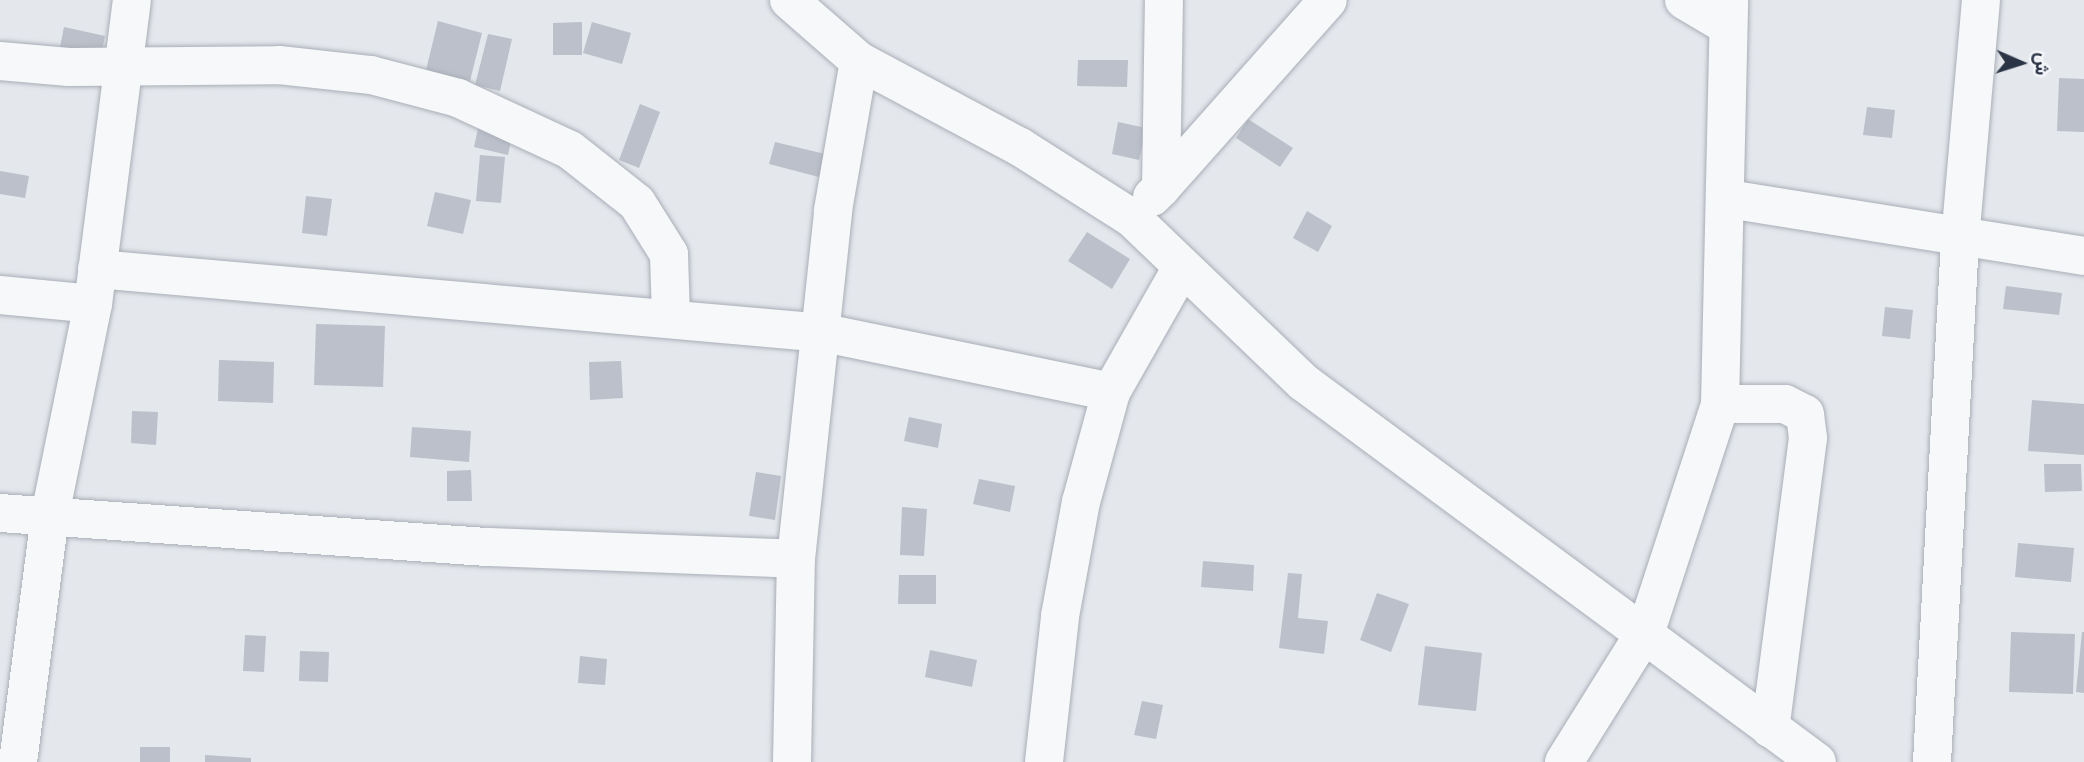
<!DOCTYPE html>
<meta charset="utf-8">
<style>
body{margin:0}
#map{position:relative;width:2084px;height:762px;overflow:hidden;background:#e4e7ec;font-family:Cabin,Vazirmatn,sans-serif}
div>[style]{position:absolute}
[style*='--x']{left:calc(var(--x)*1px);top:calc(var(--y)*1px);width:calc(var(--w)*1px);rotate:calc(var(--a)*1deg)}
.building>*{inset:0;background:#bbc0ca}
.roads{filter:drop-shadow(0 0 2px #a9aeb7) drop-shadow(0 0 2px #a9aeb7)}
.minor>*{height:38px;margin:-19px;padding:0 19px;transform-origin:19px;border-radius:19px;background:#f7f8fa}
span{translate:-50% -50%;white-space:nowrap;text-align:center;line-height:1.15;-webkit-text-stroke:5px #f4f6f9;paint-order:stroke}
.north{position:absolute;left:1986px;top:28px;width:70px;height:70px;-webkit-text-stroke:5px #f4f6f9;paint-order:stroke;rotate:93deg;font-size:19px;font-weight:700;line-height:28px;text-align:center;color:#2b3445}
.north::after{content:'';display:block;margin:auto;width:24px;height:32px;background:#2b3445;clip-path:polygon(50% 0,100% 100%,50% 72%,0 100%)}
</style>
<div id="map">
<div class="building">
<i style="clip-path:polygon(438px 21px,482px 33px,470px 81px,426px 70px)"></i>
<i style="clip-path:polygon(582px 22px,582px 55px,553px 55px,553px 23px)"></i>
<i style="clip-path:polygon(592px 22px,631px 33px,622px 64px,583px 53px)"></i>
<i style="clip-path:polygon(64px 27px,105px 36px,100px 61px,59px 52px)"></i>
<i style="clip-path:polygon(488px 34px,512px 39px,500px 91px,475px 85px)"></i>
<i style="clip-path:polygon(1078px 60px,1128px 60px,1127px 87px,1077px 86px)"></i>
<i style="clip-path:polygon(2059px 78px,2084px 79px,2084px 132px,2057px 131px)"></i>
<i style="clip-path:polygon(640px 104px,660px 112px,639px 168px,619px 160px)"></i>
<i style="clip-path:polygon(1867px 107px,1895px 110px,1892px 138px,1863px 135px)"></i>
<i style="clip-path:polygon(1248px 119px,1293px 148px,1280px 167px,1236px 138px)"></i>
<i style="clip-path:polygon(1118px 122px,1146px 128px,1139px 160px,1112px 154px)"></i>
<i style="clip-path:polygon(479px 124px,513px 131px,508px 155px,474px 147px)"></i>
<i style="clip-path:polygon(775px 142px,825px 154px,819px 177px,769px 164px)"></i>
<i style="clip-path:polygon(480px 155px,505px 157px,501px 203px,476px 201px)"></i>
<i style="clip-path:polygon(0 171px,29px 176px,25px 198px,0 194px)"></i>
<i style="clip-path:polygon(435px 192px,471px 200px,463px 234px,427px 226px)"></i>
<i style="clip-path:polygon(306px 196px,332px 199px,327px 236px,302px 233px)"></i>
<i style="clip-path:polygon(1307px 211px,1332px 226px,1318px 252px,1293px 238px)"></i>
<i style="clip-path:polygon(1087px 232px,1130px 259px,1112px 289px,1068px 261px)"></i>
<i style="clip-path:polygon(2006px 286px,2062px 293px,2059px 315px,2003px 309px)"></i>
<i style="clip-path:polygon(1885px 307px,1913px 310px,1910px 339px,1882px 336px)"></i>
<i style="clip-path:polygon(316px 324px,385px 326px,383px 387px,314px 385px)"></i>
<i style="clip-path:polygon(219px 360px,274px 362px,273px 403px,218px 401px)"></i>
<i style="clip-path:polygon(621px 361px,623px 398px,590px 400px,589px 362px)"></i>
<i style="clip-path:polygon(2032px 400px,2084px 404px,2084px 455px,2028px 451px)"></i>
<i style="clip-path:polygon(132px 411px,158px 412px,156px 445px,131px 443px)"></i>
<i style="clip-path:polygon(909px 417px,942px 424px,938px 448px,904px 441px)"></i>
<i style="clip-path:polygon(412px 427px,471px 431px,469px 462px,410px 457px)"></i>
<i style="clip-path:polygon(2044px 464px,2081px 464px,2082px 491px,2045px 492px)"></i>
<i style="clip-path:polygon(471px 470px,472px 501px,447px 501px,447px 471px)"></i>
<i style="clip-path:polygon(756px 472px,781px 476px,775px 520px,749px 516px)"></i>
<i style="clip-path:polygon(979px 479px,1015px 486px,1010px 512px,973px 504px)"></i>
<i style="clip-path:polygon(902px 507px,927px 509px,924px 556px,900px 555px)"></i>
<i style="clip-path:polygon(2018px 543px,2074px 548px,2071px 582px,2015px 577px)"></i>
<i style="clip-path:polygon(1203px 561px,1254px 565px,1253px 591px,1201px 587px)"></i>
<i style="clip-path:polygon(1288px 573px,1302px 574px,1298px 618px,1328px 621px,1324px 654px,1279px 648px)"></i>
<i style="clip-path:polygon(899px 575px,936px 575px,936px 604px,898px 604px)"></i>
<i style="clip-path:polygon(1377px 593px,1409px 604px,1391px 652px,1360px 640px)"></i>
<i style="clip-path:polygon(2011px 632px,2075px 634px,2073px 694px,2009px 692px)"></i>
<i style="clip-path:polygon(2082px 632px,2084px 632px,2084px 693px,2076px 692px)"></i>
<i style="clip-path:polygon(245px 635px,266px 636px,264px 672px,243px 671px)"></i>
<i style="clip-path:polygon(1425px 646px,1482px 653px,1476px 711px,1418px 705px)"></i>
<i style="clip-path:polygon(930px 650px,977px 660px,972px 687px,925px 677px)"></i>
<i style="clip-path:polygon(300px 651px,329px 652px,328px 682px,299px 681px)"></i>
<i style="clip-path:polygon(580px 656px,607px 659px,605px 685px,578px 683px)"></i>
<i style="clip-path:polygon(1142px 701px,1163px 705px,1156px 739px,1134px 735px)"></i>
<i style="clip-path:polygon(140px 747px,170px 747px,170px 762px,140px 762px)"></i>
<i style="clip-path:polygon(205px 755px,251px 758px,251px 762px,205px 762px)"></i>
</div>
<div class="roads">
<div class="minor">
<i style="--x:789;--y:0;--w:93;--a:41.1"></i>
<i style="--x:859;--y:61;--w:183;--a:28.1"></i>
<i style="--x:1020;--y:147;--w:133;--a:32.4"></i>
<i style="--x:1132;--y:218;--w:237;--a:43.8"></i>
<i style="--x:1303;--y:382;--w:639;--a:36.48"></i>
<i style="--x:1684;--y:0;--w:51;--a:30.6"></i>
<i style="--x:0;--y:61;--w:69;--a:5"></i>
<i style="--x:69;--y:67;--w:210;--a:-0.5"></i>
<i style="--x:279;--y:65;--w:93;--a:6.2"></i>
<i style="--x:371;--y:75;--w:90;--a:14.8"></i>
<i style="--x:458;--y:98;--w:123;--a:24.9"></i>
<i style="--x:570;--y:150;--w:85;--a:38.3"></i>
<i style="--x:637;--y:203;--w:60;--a:57.9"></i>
<i style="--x:669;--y:254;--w:63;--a:88.2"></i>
<i style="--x:1161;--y:188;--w:251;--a:-48.4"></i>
<i style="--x:1152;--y:197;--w:13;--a:-45"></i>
<i style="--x:1161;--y:188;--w:188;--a:-89.1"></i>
<i style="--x:1728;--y:199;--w:361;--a:9.1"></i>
<i style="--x:97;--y:269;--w:730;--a:5.03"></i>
<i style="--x:824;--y:333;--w:293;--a:11.6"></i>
<i style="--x:0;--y:295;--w:93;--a:5.5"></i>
<i style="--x:1720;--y:404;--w:65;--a:0"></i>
<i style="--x:1785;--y:404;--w:22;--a:27"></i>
<i style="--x:1805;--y:414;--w:24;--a:83"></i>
<i style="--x:1808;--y:438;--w:293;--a:97.4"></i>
<i style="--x:0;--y:513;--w:490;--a:4"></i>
<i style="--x:489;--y:547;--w:307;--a:2.2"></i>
<i style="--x:18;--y:762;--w:249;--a:-82.6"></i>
<i style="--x:50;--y:515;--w:215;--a:-78.5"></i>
<i style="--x:93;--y:304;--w:306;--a:-82.7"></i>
<i style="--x:792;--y:762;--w:203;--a:-88.9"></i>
<i style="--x:796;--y:559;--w:351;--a:-83.9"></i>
<i style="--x:833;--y:210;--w:151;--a:-80.1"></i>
<i style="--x:1044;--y:762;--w:147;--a:-83.7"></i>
<i style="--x:1060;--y:616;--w:116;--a:-79.6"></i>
<i style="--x:1081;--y:502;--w:114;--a:-74.7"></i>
<i style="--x:1111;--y:392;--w:142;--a:-60.4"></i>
<i style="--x:1564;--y:762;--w:155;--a:-58"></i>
<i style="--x:1646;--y:631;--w:239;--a:-71.9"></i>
<i style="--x:1720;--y:404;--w:404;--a:-88.7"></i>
<i style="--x:1932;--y:762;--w:523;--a:-86.93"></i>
<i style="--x:1960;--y:240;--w:241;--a:-85"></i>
</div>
</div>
<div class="north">ش</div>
</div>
